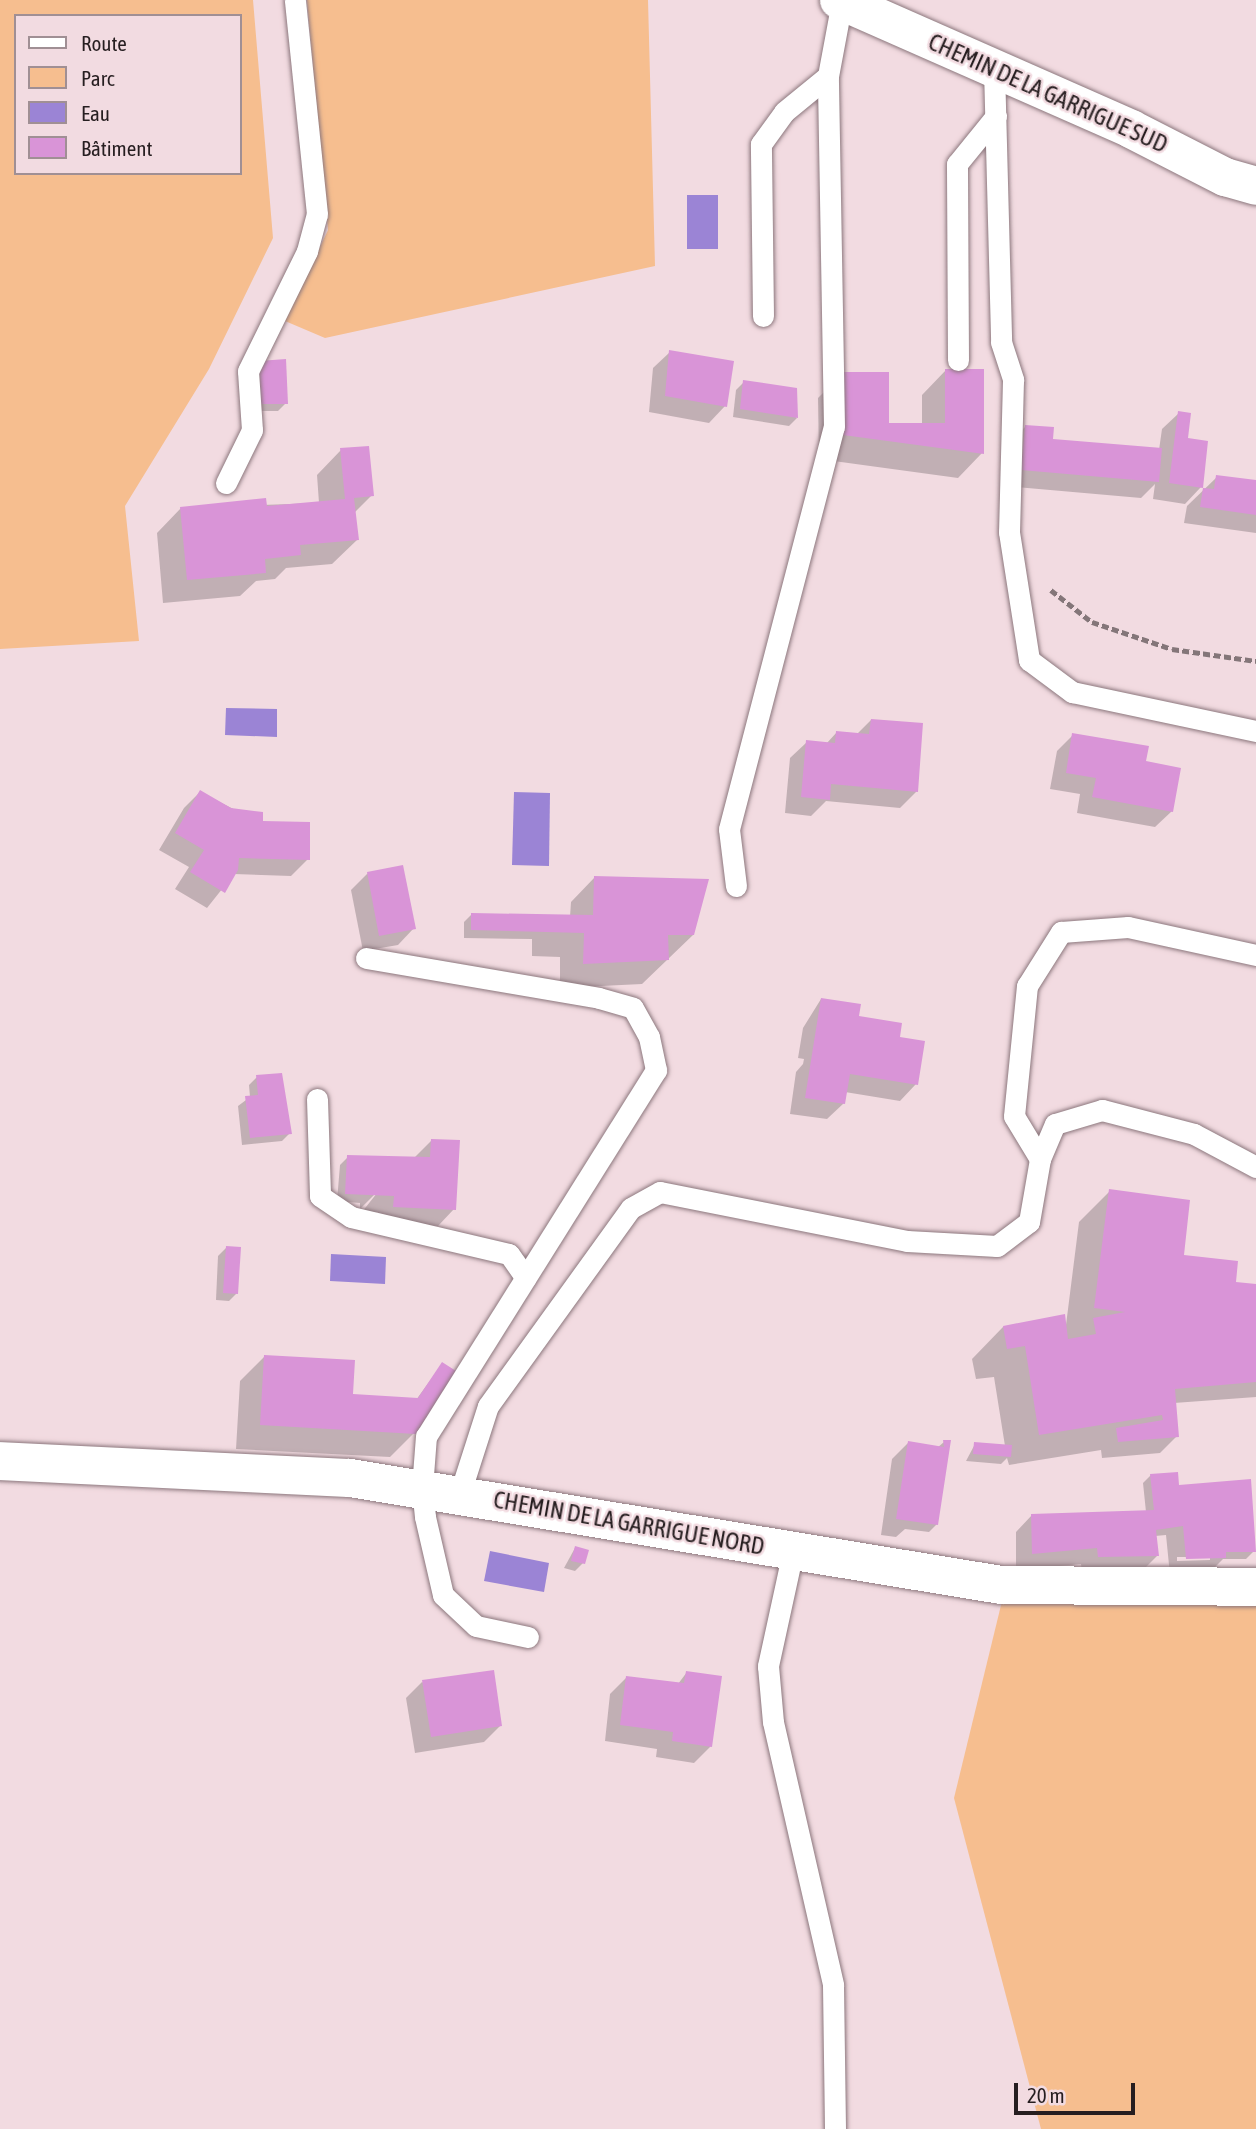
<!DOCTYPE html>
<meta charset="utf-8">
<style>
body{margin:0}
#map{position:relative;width:1256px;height:2129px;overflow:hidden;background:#f2dbe1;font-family:"Asap Condensed",sans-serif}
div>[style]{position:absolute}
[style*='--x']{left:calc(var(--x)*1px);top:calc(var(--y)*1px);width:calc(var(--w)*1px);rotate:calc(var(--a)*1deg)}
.green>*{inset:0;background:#f6be8f}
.water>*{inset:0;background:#9b84d5}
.shadow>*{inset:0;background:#0003}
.building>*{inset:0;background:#d994d7}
.path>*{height:4.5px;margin-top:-2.25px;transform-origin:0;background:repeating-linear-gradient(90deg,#847679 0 7px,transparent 0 10.5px)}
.roads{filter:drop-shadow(0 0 2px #8c777d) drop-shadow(0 0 2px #8c777d)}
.service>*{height:21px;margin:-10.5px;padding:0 10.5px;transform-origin:10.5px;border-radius:10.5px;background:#fff}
.minor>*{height:38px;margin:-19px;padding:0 19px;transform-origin:19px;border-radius:19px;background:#fff}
span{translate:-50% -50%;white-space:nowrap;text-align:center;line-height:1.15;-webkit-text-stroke:5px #f2dbe1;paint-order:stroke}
.street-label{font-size:24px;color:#261e20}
.legend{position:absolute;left:14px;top:14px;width:228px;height:161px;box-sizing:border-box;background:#f2dbe1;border:2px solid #a08f94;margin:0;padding:9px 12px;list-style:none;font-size:21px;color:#261e20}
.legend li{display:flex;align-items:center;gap:14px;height:35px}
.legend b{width:35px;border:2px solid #a08f94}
.scale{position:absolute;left:1014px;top:2083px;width:121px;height:32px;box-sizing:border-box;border:4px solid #261e20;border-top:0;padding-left:9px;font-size:21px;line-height:24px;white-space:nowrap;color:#261e20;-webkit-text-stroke:5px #f2dbe1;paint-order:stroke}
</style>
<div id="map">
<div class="green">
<i style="clip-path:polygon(evenodd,0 0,253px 0,273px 238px,209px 369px,125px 506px,139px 641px,0 649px,0 0,16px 16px,240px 16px,240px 173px,16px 173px,16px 16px)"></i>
<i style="clip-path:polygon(307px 0,648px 0,655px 266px,325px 338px,285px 321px,328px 230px)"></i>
<i style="clip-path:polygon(1003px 1597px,1256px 1603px,1256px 2129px,1041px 2129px,954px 1798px)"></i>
</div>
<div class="water">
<i style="clip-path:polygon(687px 195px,718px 195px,718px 249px,687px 249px)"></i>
<i style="clip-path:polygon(226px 708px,277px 709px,277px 737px,225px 735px)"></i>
<i style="clip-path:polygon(514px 792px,550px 793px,549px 866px,512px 865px)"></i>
<i style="clip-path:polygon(331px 1254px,386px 1257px,385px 1284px,330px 1281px)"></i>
<i style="clip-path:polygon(490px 1551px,549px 1563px,544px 1592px,484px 1581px)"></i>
</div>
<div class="shadow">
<i style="clip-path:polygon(670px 352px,725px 406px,709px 423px,649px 412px,653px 368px)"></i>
<i style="clip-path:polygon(259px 362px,286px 403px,278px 411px,254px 411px)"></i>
<i style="clip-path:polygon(946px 370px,982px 453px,958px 478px,819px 459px,818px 398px,842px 374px,887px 424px,922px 425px,922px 395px)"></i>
<i style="clip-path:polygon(744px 382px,797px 418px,789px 426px,733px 417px,736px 390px)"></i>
<i style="clip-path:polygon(1179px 413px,1201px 487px,1185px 504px,1153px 499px,1155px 484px,1141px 498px,1005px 486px,1009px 443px,1026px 426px,1051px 440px,1159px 450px,1162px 429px)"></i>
<i style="clip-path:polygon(341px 450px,372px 495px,354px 513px,357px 540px,332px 564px,286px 568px,275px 579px,256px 581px,240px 596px,163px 603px,157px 533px,181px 508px,319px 503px,317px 475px)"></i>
<i style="clip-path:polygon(1217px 477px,1256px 481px,1256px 533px,1184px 523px,1187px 506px)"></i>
<i style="clip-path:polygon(871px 720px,917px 791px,900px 808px,826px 801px,811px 816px,785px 813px,790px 758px,807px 742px,826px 744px,837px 732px,857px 734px)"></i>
<i style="clip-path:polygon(1073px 735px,1144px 763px,1172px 811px,1155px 827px,1077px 813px,1080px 794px,1050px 789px,1057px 751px)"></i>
<i style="clip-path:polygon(200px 792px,261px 823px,308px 859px,291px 876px,234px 874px,207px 908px,175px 889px,189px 867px,159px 850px,184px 808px)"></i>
<i style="clip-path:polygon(368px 873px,414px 928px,398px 945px,363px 951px,351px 890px)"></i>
<i style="clip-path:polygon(595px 877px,693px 935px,642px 984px,560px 988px,560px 957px,532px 956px,532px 939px,464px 938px,464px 922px,472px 914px,570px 917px,571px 902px)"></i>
<i style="clip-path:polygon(821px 999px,898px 1036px,916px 1084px,900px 1101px,845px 1092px,844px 1103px,827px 1119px,790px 1114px,796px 1072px,803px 1064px,804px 1059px,798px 1058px,803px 1028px)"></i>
<i style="clip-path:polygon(257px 1077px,290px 1133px,282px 1141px,242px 1145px,238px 1106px,250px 1097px,249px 1085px)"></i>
<i style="clip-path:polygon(432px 1140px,454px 1209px,438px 1226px,377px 1223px,378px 1212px,362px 1212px,381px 1188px,360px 1209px,360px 1203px,337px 1201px,340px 1165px,348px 1157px,415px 1157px)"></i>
<i style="clip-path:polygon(1110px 1191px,1182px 1256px,1234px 1283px,1256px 1286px,1256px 1397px,1174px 1403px,1177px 1436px,1160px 1453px,1102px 1458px,1101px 1450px,1009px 1465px,1007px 1458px,1001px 1464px,966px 1461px,975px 1444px,1005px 1446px,994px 1377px,976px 1379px,972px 1359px,1003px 1327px,1066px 1325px,1079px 1222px)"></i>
<i style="clip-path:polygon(226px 1248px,237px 1293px,229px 1301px,216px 1300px,218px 1256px)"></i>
<i style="clip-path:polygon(264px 1357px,351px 1396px,416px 1400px,442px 1364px,414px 1433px,390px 1457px,236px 1449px,240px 1381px)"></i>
<i style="clip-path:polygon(944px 1442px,949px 1442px,937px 1524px,929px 1532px,905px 1529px,896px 1537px,881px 1535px,892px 1459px,908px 1443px,937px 1448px)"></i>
<i style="clip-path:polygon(evenodd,1151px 1475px,1177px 1487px,1254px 1551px,1246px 1559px,1223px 1559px,1208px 1574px,1170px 1575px,1166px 1535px,1155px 1536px,1157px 1556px,1141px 1572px,1082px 1573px,1081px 1564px,1016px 1570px,1016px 1532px,1032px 1515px,1146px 1512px,1143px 1483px,1151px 1475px,1177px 1557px,1210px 1557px,1210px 1560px,1177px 1561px,1177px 1557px)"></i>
<i style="clip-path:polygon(575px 1548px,583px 1563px,575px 1571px,564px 1568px)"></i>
<i style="clip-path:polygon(687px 1672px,711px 1746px,694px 1763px,656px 1757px,657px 1749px,605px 1741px,610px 1694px,626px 1678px,678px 1684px)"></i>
<i style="clip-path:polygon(422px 1682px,500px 1726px,484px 1742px,415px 1753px,406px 1698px)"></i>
</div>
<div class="building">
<i style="clip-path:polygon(669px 350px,734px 361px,727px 407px,665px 396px)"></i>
<i style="clip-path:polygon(286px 359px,288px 404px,261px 404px,259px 361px)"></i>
<i style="clip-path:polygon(945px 369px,984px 369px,984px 454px,843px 435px,841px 372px,889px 372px,889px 423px,945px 423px)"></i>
<i style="clip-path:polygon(743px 380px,797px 388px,798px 418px,740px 409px)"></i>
<i style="clip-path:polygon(1178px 411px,1191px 413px,1188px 438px,1208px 441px,1203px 488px,1169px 483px)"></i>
<i style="clip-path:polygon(1025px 425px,1054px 427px,1053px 439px,1162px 448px,1159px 482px,1021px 470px)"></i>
<i style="clip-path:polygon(369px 446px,374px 496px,354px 498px,359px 540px,300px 545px,301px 555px,265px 559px,266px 573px,187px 580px,180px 507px,266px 498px,267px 506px,345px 499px,340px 448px)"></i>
<i style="clip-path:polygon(1216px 475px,1256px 480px,1256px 515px,1200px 507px,1203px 488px,1214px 489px)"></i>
<i style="clip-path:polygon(871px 719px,923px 723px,918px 792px,831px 784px,830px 800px,801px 797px,806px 740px,835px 743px,836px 731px,869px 734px)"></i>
<i style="clip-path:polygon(1072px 733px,1149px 746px,1146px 761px,1181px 768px,1173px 812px,1092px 797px,1096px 778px,1066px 773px)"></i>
<i style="clip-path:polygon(200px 790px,231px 808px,263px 812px,263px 821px,310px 822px,310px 860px,239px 858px,238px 870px,225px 893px,190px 872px,204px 850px,175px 833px)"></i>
<i style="clip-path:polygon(403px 865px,416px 929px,379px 936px,367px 872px)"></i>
<i style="clip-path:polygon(594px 876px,709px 879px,694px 935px,668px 935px,669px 960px,583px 964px,584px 933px,471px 930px,471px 913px,593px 915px)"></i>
<i style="clip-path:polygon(821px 998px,861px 1004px,859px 1016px,902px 1023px,900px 1037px,925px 1041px,918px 1085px,850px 1074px,845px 1104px,805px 1098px)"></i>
<i style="clip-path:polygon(282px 1073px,292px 1134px,250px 1138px,245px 1096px,258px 1095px,256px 1075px)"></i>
<i style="clip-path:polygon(431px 1139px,460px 1140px,456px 1210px,393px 1207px,394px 1196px,345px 1194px,347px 1155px,430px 1157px)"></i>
<i style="clip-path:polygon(1109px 1189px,1190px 1200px,1184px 1255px,1238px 1261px,1236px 1282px,1256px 1284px,1256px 1382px,1175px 1389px,1179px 1437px,1118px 1442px,1116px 1428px,1163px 1420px,1162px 1415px,1039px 1435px,1025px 1346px,1007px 1349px,1003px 1326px,1065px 1314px,1068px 1339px,1096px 1334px,1093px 1318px,1125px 1312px,1094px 1308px)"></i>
<i style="clip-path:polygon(226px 1246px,241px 1247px,238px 1294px,223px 1293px)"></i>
<i style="clip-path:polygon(264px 1355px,355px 1360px,353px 1394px,418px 1398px,442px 1362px,456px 1371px,416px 1434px,260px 1425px)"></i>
<i style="clip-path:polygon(943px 1440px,951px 1440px,938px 1525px,896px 1519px,908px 1441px,944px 1447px)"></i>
<i style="clip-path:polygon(974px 1442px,1012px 1445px,1011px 1457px,973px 1454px)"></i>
<i style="clip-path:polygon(1178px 1472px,1179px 1485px,1251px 1479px,1256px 1552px,1226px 1552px,1226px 1558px,1186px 1559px,1183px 1526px,1156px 1530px,1159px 1556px,1098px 1557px,1097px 1548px,1032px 1554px,1031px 1514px,1154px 1510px,1150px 1474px)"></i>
<i style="clip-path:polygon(575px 1546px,589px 1550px,585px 1564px,571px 1561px)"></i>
<i style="clip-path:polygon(494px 1670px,502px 1726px,431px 1737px,422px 1680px)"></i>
<i style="clip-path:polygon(686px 1671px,722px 1676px,712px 1747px,672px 1741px,673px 1732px,620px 1725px,626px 1676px,684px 1683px)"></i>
</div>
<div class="path">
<i style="--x:1051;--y:590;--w:52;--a:38"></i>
<i style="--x:1092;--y:622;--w:84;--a:18.6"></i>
<i style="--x:1172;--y:649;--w:85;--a:8.1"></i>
</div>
<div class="roads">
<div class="service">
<i style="--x:994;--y:68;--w:274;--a:88.5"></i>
<i style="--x:1001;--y:342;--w:40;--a:72"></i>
<i style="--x:1013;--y:380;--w:152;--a:91.5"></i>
<i style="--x:1009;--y:532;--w:130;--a:81.1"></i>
<i style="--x:1029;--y:660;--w:54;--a:36.7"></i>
<i style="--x:1072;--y:692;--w:188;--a:12"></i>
<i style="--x:763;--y:316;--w:172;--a:-90.7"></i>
<i style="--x:761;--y:144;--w:39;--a:-54"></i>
<i style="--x:784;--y:112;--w:57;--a:-39.3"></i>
<i style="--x:958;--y:360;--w:196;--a:-90.3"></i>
<i style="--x:957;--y:164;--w:62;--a:-50.9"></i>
<i style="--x:226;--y:483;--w:59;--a:-63.9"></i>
<i style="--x:252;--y:430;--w:59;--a:-93.9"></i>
<i style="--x:248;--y:371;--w:134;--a:-63.8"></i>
<i style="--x:307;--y:251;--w:38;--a:-75"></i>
<i style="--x:317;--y:214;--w:215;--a:-95.9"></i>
<i style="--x:736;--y:886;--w:57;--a:-97"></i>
<i style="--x:729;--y:829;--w:415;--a:-75.4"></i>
<i style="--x:834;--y:427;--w:351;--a:-91"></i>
<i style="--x:828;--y:76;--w:76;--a:-79.4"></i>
<i style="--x:366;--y:958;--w:236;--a:9.7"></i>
<i style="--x:599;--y:998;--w:35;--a:16"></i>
<i style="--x:633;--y:1008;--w:33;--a:61"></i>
<i style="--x:649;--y:1037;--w:34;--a:78"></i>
<i style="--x:656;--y:1070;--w:432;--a:122.1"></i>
<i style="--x:426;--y:1436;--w:52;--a:94.4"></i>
<i style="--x:422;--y:1488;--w:29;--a:84"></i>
<i style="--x:425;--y:1517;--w:80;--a:77"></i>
<i style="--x:443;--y:1595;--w:45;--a:43.2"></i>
<i style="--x:476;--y:1626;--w:53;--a:11.9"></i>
<i style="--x:317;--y:1099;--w:97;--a:88.2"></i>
<i style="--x:320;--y:1196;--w:37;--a:34"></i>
<i style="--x:351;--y:1217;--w:162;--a:13.2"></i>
<i style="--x:509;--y:1254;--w:29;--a:55"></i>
<i style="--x:1040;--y:1159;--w:50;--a:-121.2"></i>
<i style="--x:1014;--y:1116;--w:131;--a:-84.3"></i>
<i style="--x:1027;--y:986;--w:64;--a:-57.8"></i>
<i style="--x:1061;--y:932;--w:67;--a:-4.3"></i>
<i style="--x:1128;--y:927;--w:131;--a:12.3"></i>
<i style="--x:460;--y:1493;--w:91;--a:-72.2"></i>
<i style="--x:488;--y:1406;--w:244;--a:-54.2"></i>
<i style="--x:631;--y:1208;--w:33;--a:-29"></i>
<i style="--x:660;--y:1192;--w:252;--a:11.2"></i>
<i style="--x:907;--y:1241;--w:90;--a:3.2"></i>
<i style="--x:997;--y:1246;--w:40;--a:-37"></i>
<i style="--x:1029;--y:1222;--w:64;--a:-80.1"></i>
<i style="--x:1040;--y:1159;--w:38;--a:-67"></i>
<i style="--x:1055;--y:1124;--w:49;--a:-16.6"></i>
<i style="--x:1102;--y:1110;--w:95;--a:14.6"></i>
<i style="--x:1194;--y:1134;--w:70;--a:28"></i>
<i style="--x:793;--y:1551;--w:118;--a:102.3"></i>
<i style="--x:768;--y:1666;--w:56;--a:84.9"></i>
<i style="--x:773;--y:1722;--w:270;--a:77.1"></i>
<i style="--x:833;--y:1985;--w:144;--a:89.2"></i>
</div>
<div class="minor">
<i style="--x:839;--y:0;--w:319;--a:23.8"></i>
<i style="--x:1131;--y:129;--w:106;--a:27.1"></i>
<i style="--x:1225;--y:177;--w:32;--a:16"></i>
<i style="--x:0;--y:1461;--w:350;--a:2.8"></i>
<i style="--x:350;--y:1478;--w:660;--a:9.33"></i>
<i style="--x:1001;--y:1585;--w:255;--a:0.4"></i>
</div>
</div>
<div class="street-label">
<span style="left:1048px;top:93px;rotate:24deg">CHEMIN DE LA GARRIGUE SUD</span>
<span style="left:629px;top:1523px;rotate:10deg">CHEMIN DE LA GARRIGUE NORD</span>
</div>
<ul class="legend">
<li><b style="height:9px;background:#fff"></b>Route</li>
<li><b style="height:19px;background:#f6be8f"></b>Parc</li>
<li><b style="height:19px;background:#9b84d5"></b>Eau</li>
<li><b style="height:19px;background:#d994d7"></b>Bâtiment</li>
</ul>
<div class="scale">20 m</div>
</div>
